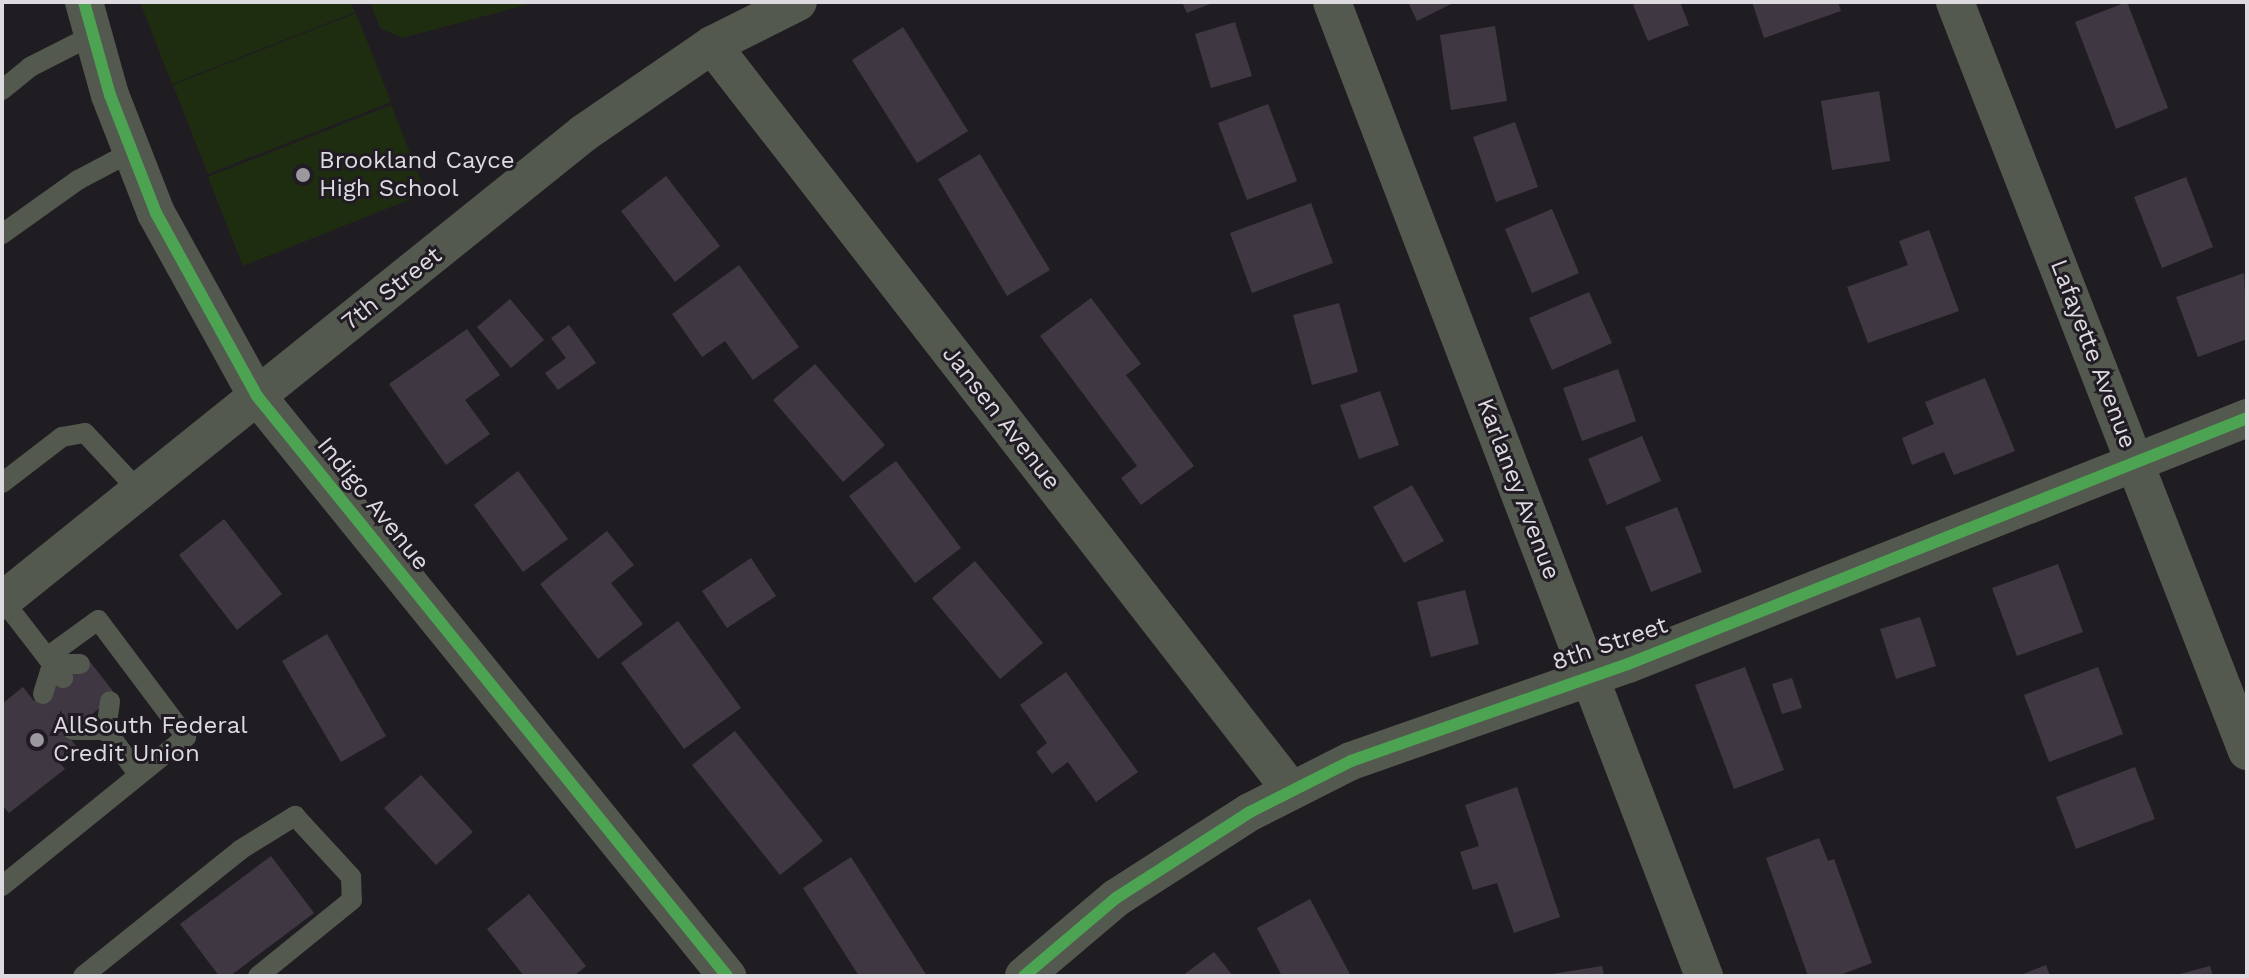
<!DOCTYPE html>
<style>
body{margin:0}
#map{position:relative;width:2249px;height:978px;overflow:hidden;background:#201d22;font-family:"Work Sans",sans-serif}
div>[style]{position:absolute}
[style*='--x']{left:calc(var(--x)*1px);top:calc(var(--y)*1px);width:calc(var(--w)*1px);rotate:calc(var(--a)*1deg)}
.green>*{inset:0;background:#1e2d10}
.building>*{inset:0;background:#3f3842}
.lane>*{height:20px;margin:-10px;padding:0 10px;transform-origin:10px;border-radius:10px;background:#54594f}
.street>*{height:38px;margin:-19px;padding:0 19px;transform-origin:19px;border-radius:19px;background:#54594f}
.cycleway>*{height:12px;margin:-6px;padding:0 6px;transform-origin:6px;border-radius:6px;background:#4ca352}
.dots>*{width:22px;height:22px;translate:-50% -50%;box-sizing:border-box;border:4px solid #211b24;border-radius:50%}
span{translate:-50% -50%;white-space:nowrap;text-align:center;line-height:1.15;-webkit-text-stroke:6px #211b24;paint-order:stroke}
.poi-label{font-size:24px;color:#dddae0}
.left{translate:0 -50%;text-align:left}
.street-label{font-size:24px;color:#dddae0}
.frame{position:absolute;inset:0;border:4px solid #dddae0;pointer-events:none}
</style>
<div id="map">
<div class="green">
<i style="clip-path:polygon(140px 2px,351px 2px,355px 12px,172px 84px)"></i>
<i style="clip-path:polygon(370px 2px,537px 2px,402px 38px,380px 28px)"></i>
<i style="clip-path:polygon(356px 13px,391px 102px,208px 174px,173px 85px)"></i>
<i style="clip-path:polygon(391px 105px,426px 193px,243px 266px,208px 177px)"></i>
</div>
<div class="building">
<i style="clip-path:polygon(1182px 2px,1215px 2px,1187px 13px)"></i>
<i style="clip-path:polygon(1408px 2px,1455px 2px,1417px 21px)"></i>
<i style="clip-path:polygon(1640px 2px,1680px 2px,1689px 25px,1648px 41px,1633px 5px)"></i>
<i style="clip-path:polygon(1752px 2px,1838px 2px,1841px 11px,1764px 38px)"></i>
<i style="clip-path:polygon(2127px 2px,2168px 108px,2116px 129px,2075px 22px)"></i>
<i style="clip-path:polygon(1235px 22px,1252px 76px,1211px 88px,1195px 34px)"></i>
<i style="clip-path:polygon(1495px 26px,1507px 101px,1451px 110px,1440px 35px)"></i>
<i style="clip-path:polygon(903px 27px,968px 131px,917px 163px,852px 60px)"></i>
<i style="clip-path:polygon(1879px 91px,1890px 161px,1832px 170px,1821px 101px)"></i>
<i style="clip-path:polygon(1268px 104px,1297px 181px,1247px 200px,1218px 123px)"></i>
<i style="clip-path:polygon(1515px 122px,1538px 187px,1496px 202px,1473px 137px)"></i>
<i style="clip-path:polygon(980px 154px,1050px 270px,1007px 296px,938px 179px)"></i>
<i style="clip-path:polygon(666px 176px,720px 246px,675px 282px,621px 211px)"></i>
<i style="clip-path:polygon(2186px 177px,2213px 247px,2162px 268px,2134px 197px)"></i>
<i style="clip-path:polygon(1311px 203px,1333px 263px,1252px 293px,1230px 233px)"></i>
<i style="clip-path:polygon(1552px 209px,1579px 273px,1532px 293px,1505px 229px)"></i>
<i style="clip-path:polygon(1929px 230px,1959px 311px,1868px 343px,1847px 287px,1908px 265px,1899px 241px)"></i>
<i style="clip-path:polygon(739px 265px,799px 347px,753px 380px,725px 341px,702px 357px,672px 314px)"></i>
<i style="clip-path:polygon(2244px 273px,2247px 339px,2198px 357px,2176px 297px)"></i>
<i style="clip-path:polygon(1589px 292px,1612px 343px,1552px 370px,1529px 318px)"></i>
<i style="clip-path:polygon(1091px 298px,1141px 364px,1126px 375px,1194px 466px,1141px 505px,1121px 478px,1137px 466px,1040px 336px)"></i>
<i style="clip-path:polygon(510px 299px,544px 340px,511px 368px,477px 327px)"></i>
<i style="clip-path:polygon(1339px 303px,1358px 372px,1312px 385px,1293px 315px)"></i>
<i style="clip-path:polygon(569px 325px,596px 363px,558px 390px,545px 373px,566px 358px,551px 338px)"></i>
<i style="clip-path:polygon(467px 329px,500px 375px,465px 400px,490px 434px,446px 465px,389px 384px)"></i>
<i style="clip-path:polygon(815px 364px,885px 445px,843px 482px,773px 400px)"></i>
<i style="clip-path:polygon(1618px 369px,1636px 421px,1582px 441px,1563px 388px)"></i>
<i style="clip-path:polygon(1985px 378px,2015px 451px,1954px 475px,1944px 452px,1912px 465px,1902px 438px,1934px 424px,1925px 402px)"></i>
<i style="clip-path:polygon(1380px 391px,1399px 445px,1359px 459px,1340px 405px)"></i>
<i style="clip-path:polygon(1642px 436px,1661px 481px,1607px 505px,1588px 459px)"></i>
<i style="clip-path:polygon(896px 461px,961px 548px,915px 583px,849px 496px)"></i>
<i style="clip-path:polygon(518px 471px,568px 539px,523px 572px,474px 505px)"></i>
<i style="clip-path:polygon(1412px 485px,1444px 541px,1404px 563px,1373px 507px)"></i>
<i style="clip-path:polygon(1677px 507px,1702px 572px,1651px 592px,1625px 527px)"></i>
<i style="clip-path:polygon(224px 519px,282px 594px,237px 630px,179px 555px)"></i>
<i style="clip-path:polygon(607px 531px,634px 565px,611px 583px,643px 624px,598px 659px,540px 584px)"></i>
<i style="clip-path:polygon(751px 558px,776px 596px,727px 628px,702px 591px)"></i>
<i style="clip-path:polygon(975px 561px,1043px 643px,1000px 679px,932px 598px)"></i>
<i style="clip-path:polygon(2058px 564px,2083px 632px,2017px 656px,1992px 588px)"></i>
<i style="clip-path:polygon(1465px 590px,1479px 644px,1431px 657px,1417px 602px)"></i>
<i style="clip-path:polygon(1920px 617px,1936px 666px,1896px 679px,1880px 629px)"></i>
<i style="clip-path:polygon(678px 621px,741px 708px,684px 749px,621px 663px)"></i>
<i style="clip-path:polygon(327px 634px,386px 736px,341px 762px,282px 661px)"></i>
<i style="clip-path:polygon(87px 658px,116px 695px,67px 734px,76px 746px,58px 761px,65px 769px,9px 813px,2px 805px,2px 704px,23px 687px,34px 701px)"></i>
<i style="clip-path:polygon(1745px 667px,1784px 770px,1734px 789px,1695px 685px)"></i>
<i style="clip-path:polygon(2098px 667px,2123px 734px,2049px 762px,2024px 695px)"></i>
<i style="clip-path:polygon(1066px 672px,1138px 772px,1096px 802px,1068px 762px,1052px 774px,1036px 752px,1047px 743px,1020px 705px)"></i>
<i style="clip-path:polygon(1792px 678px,1802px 708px,1782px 714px,1772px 684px)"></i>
<i style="clip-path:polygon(735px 731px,823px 841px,780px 875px,692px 765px)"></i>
<i style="clip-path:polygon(2135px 767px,2155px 819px,2076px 849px,2056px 797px)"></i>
<i style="clip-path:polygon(421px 775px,473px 832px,436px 865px,384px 808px)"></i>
<i style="clip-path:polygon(1517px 787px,1560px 917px,1514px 933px,1497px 883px,1473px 890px,1460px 852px,1479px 846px,1465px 805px)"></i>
<i style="clip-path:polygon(1819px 838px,1828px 861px,1834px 859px,1872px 963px,1837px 976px,1808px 976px,1766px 858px)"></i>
<i style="clip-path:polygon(271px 856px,314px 913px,230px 976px,219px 976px,180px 924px)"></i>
<i style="clip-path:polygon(851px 857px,927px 976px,859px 976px,803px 888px)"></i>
<i style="clip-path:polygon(529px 894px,586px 966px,574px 976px,524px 976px,487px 929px)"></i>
<i style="clip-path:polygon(1310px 899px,1351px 976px,1282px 976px,1257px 928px)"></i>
<i style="clip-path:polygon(1214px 952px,1233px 976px,1182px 976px)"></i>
<i style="clip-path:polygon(2046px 965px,2050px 976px,2018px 976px)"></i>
<i style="clip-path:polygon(1602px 966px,1604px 976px,1552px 976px,1552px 974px)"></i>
<i style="clip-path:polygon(2210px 966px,2213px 976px,2176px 976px,2176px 975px)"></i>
</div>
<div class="lane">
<i style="--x:2;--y:90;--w:36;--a:-39"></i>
<i style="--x:30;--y:67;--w:71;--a:-26.9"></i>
<i style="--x:2;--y:234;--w:93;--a:-35.4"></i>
<i style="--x:78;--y:180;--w:60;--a:-27.8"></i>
<i style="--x:2;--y:483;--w:76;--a:-37.5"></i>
<i style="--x:62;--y:437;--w:23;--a:-10"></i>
<i style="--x:85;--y:433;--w:79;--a:47"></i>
<i style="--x:2;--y:599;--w:100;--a:52.3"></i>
<i style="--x:52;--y:664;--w:28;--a:0"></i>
<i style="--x:43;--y:694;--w:31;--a:-73"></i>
<i style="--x:73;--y:730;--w:33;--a:0"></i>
<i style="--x:106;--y:730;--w:54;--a:54"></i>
<i style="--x:106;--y:730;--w:29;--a:-82"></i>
<i style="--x:2;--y:886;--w:237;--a:-39"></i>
<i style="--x:186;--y:737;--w:146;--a:-126.9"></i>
<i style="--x:98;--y:620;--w:63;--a:144"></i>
<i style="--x:83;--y:976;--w:201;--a:-38.7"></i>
<i style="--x:240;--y:850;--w:65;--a:-31.7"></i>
<i style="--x:295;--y:816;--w:83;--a:47.4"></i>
<i style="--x:351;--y:877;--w:23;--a:88"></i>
<i style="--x:352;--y:900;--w:121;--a:141"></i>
</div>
<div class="street">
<i style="--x:84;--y:2;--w:97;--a:74.4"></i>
<i style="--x:110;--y:95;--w:127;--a:68.7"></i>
<i style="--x:156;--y:213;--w:209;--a:61.1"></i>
<i style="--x:257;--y:396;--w:747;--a:50.98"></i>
<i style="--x:1332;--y:2;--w:1043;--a:69.1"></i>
<i style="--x:1955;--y:2;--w:804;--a:68.7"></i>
<i style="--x:712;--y:45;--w:944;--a:52.15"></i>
<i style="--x:2;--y:601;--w:747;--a:-38.8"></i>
<i style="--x:584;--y:133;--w:155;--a:-34.5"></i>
<i style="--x:712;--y:45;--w:96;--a:-26.6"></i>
<i style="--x:1024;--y:976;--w:121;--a:-40.3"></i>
<i style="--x:1116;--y:898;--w:159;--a:-32.7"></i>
<i style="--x:1250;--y:812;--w:113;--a:-26.8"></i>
<i style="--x:1351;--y:761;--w:293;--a:-19.3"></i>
<i style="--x:1628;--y:664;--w:666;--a:-21.67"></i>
</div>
<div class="cycleway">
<i style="--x:84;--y:2;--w:97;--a:74.4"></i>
<i style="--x:110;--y:95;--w:127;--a:68.7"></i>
<i style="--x:156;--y:213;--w:209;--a:61.1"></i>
<i style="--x:257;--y:396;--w:747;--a:50.98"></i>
<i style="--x:1024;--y:976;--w:121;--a:-40.3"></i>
<i style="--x:1116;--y:898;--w:159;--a:-32.7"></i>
<i style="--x:1250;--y:812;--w:113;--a:-26.8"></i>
<i style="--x:1351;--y:761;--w:293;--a:-19.3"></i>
<i style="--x:1628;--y:664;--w:666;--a:-21.67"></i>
</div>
<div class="dots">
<i style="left:303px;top:175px;background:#9b989e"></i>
<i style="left:37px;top:740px;background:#9b989e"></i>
</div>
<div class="poi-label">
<span class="left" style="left:319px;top:175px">Brookland Cayce<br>High School</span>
<span class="left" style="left:53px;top:740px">AllSouth Federal<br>Credit Union</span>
</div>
<div class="street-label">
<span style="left:392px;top:289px;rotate:-38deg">7th Street</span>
<span style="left:2093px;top:354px;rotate:69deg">Lafayette Avenue</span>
<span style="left:1001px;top:418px;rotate:52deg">Jansen Avenue</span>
<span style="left:1518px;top:489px;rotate:69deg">Karlaney Avenue</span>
<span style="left:373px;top:504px;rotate:51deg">Indigo Avenue</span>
<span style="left:1610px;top:644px;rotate:-19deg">8th Street</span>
</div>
<div class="frame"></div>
</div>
